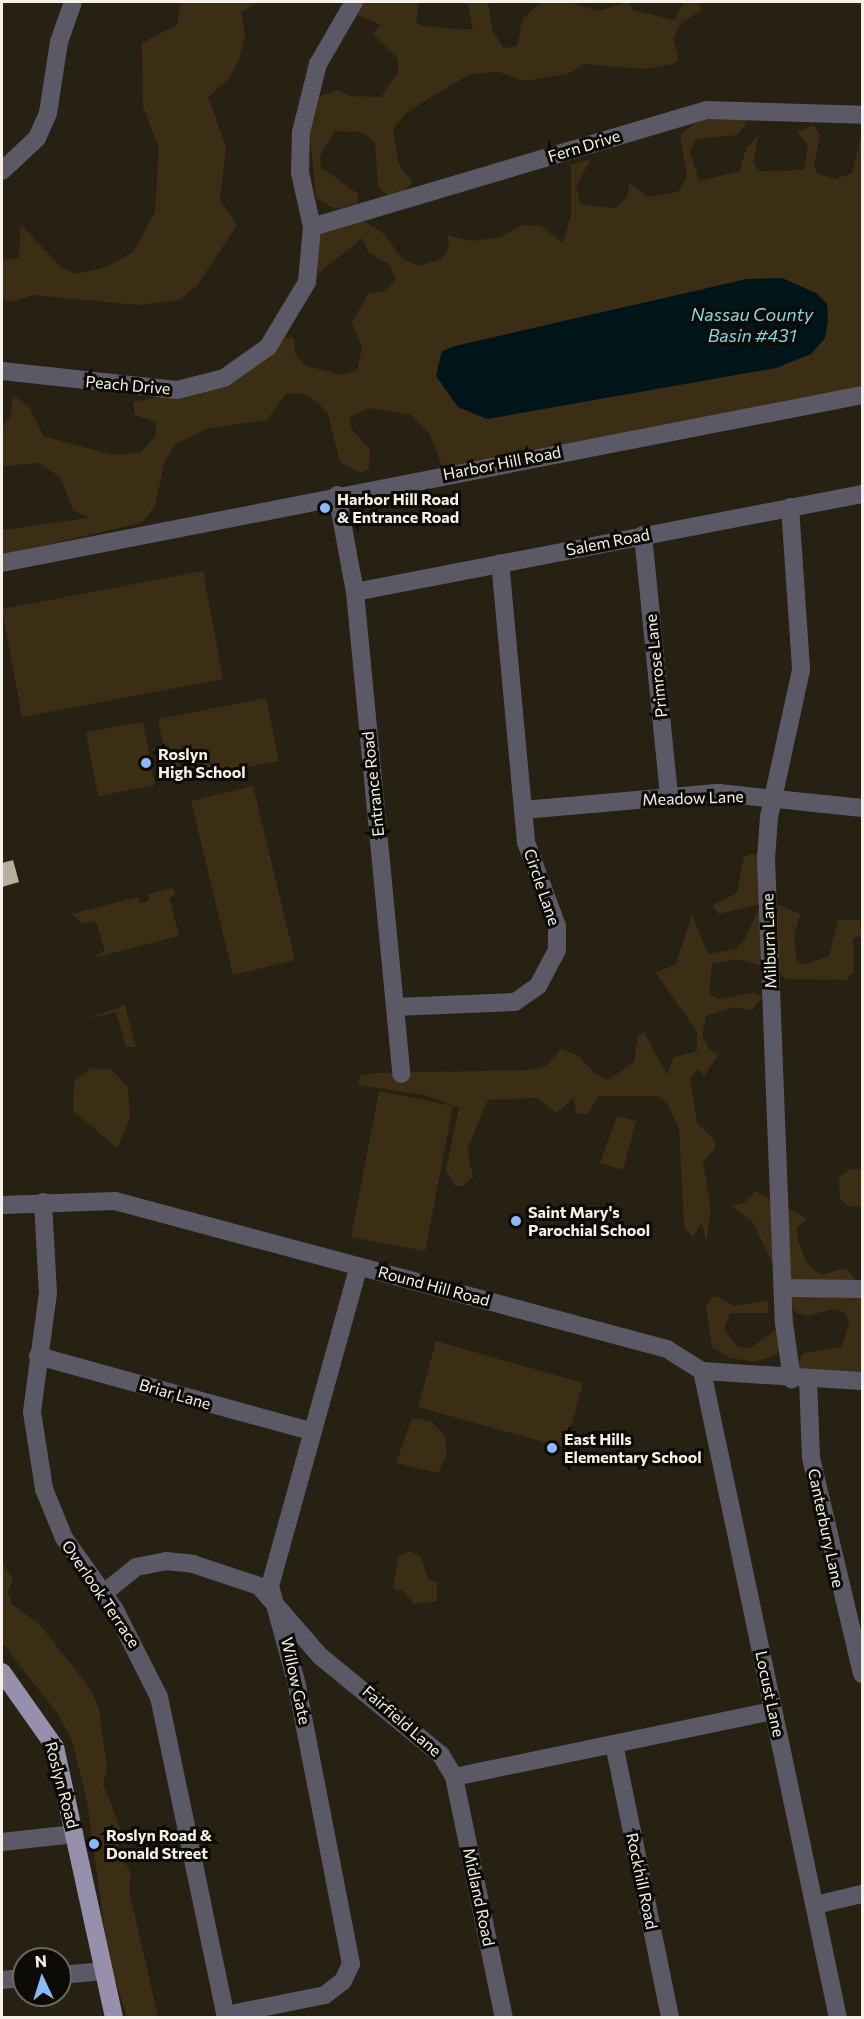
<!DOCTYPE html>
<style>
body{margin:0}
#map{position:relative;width:864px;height:2019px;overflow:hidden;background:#272114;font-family:Commissioner,sans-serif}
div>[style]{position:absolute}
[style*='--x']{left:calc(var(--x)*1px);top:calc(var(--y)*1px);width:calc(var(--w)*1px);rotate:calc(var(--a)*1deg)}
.green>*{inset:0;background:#3b2e14}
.water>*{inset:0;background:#001519}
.building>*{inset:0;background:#b6ae9e}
.minor>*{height:18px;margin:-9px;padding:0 9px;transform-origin:9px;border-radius:9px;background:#5c5967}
.major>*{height:18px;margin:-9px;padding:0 9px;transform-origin:9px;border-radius:9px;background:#9790ad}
.dots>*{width:16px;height:16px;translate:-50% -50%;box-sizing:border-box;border:3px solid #0d0b06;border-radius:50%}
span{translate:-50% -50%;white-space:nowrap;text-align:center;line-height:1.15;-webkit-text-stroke:6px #0d0b06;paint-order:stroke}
.street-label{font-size:16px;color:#f5f1e9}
.poi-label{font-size:16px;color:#f5f1e9;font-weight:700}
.left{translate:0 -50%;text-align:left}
.water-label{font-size:18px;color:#84d6e2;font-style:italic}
.frame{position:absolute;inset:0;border:3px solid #f5f1e9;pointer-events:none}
.north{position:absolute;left:12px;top:1947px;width:60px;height:60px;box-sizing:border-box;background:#0d0b06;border:2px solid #6a6761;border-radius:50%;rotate:356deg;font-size:16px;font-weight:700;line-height:24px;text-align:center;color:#f5f1e9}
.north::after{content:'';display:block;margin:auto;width:21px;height:27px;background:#8bbafc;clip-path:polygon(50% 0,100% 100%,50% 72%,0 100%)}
</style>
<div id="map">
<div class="green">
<i style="clip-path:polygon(180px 2px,258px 2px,241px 12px,245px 36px,239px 60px,228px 80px,208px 97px,226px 147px,220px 200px,237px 225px,196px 287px,179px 300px,138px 305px,33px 295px,12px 302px,2px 298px,2px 260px,19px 258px,21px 225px,62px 268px,77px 274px,109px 266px,134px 251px,155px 212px,158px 163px,159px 147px,143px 107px,142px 43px,178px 24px)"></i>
<i style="clip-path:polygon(360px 2px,419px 2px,416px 23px,422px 26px,473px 30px,467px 2px,488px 2px,492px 30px,504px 48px,517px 46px,523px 18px,542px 2px,569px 2px,598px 11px,628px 2px,633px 10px,674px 20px,684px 2px,699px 2px,702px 10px,680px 24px,673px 39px,679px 60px,673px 64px,644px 69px,583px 64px,570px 73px,525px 81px,499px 72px,470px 74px,428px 99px,405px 114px,393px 130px,399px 165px,413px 182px,401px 194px,387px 195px,378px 187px,375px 142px,360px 132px,335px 131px,320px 156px,321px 167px,358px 194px,358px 203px,335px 209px,316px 198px,310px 135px,314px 98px,339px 90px,349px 96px,381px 97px,398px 72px,398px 59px,373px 34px,381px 25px,358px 15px)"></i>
<i style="clip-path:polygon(709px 113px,746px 116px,746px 123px,737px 135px,696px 139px,690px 151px,699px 181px,740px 171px,746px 148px,759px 135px,753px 163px,760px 171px,804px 170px,808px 146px,797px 132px,814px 125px,820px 136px,814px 165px,818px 174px,836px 179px,852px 173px,862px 133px,862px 395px,445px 473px,429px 433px,411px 415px,368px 408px,350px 418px,351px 429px,370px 449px,369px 469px,360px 473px,340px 462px,328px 414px,319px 404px,305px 394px,287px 393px,267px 420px,209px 428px,175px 444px,164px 463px,155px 507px,141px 523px,2px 555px,2px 530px,89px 518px,73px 510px,60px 477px,39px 463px,2px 466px,2px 428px,11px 416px,13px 395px,30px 408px,43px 436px,113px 455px,140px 453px,155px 437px,156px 422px,135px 415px,133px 402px,184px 392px,283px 337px,294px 338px,295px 354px,306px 366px,342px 375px,357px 371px,362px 348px,352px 322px,369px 293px,386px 291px,396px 279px,389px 264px,369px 253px,362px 238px,318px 274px,316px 244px,323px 229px,364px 221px,384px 234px,402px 258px,418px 266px,442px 259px,449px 247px,447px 235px,472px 241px,501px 237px,522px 225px,541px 226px,563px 243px,571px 215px,571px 165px,591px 159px,576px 186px,581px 205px,616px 208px,628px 196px,629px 183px,648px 197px,678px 192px,687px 177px,680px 135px)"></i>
<i style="clip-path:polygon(203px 571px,223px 679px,22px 717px,2px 609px)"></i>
<i style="clip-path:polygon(266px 698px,279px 761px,170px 782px,158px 719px)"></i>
<i style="clip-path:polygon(143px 722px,155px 785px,98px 796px,86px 732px)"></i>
<i style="clip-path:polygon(253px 786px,295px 960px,233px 975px,191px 801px)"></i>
<i style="clip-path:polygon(751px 854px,762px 856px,776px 904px,800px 914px,794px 936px,797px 962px,805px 965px,829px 956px,838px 920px,859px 920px,862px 935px,853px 939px,854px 971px,847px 980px,786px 979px,776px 969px,736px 959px,712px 964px,709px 994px,718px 999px,753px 993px,763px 997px,752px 1010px,735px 1007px,706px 1016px,702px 1036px,710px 1050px,719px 1054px,704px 1076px,699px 1069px,690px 1077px,697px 1123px,715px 1141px,715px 1149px,703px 1162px,711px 1209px,706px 1242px,702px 1222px,693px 1237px,684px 1227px,679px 1128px,667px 1103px,658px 1096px,598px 1096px,588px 1114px,577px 1113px,573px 1098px,557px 1113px,537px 1098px,488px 1100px,467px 1149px,473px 1177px,463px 1186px,455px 1186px,446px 1170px,459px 1108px,425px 1095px,358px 1085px,360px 1075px,377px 1073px,529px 1070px,546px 1066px,561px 1049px,579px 1056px,594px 1073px,608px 1080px,634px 1062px,638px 1035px,644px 1032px,667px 1075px,674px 1057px,697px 1051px,697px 1032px,656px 973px,676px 964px,692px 915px,708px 954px,736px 949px,745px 939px,761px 904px,719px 914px,712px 906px,737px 893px,744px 857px)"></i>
<i style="clip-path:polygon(173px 888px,175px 895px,169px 897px,179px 936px,93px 958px,105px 951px,96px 921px,83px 924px,71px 914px,138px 897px,140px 903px,149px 901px,148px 894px)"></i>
<i style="clip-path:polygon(125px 1005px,136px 1047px,126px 1047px,116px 1012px,84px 1020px)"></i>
<i style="clip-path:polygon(91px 1068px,112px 1070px,128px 1087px,130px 1119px,117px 1148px,73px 1111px,74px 1081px)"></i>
<i style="clip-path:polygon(379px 1091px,453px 1106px,425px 1251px,351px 1237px)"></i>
<i style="clip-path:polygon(617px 1116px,636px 1121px,623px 1170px,600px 1163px)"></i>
<i style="clip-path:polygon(850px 1169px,862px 1169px,862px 1207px,848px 1206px,840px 1198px,839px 1177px)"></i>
<i style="clip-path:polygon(756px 1191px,808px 1219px,797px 1227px,798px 1242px,807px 1263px,821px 1275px,846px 1268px,856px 1280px,862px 1294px,862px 1374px,804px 1373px,797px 1365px,803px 1353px,842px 1347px,849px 1322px,845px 1312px,833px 1309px,807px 1316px,796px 1313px,752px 1221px,731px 1206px,744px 1203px)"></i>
<i style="clip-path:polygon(714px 1295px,734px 1306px,768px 1300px,768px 1313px,730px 1313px,724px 1329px,738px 1347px,750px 1348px,777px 1329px,782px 1340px,777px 1354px,756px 1362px,730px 1358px,712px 1347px,706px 1306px)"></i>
<i style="clip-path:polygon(436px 1341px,583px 1383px,565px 1448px,418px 1407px)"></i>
<i style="clip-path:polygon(412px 1418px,431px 1421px,445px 1436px,447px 1453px,438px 1473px,396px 1463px)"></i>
<i style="clip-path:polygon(410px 1551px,421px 1557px,428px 1579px,437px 1582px,437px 1601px,414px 1604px,403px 1591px,393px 1589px,398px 1556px)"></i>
<i style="clip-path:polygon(2px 1563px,13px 1579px,8px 1592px,12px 1604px,40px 1625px,90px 1688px,99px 1709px,107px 1768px,103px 1784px,121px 1830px,118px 1847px,131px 1874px,129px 1890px,158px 2017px,127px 2017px,109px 1960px,87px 1801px,72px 1741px,58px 1714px,2px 1643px)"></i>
</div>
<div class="water">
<i style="clip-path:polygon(782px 278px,816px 293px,827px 304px,828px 321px,825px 338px,811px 354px,776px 368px,487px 419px,458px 407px,436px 376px,442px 351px,455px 346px,747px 279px)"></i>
</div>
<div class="building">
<i style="clip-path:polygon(13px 860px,19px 882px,2px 887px,2px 863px)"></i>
</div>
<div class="minor">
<i style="--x:2;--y:171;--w:48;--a:-43.3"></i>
<i style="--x:37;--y:138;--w:27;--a:-66"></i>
<i style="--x:48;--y:113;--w:72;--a:-81.2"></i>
<i style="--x:59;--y:42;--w:42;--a:-70.7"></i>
<i style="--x:312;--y:227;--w:412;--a:-16.5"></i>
<i style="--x:707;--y:110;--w:155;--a:1.8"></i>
<i style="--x:2;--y:371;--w:176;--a:6.2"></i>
<i style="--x:177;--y:390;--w:49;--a:-14.3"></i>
<i style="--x:224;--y:378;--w:54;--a:-35.2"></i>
<i style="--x:268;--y:347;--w:76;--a:-59"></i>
<i style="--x:307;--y:282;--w:55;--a:-84.8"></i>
<i style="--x:312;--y:227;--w:55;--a:-102.5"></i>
<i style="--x:300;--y:173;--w:41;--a:-88.6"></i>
<i style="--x:301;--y:132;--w:70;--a:-76"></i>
<i style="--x:318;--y:64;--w:72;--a:-59.9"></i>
<i style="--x:337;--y:495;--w:99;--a:79.5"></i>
<i style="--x:355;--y:592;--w:484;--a:84.5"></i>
<i style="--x:790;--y:507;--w:163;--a:86.1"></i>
<i style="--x:801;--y:670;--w:150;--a:102.3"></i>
<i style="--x:769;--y:817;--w:42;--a:94.1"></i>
<i style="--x:766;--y:859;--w:464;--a:87.8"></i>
<i style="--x:784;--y:1323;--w:57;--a:81.9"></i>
<i style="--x:643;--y:535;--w:263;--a:84.3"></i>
<i style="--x:2;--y:563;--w:876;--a:-11.05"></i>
<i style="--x:355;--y:592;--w:516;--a:-10.94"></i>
<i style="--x:523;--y:810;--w:197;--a:-5"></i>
<i style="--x:719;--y:793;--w:144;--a:6"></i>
<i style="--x:395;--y:1007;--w:120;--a:-2.4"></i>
<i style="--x:515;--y:1002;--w:28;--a:-35"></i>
<i style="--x:538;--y:986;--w:41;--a:-62.2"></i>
<i style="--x:557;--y:950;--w:24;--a:-90"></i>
<i style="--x:557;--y:926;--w:90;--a:-110.3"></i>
<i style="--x:526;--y:842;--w:280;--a:-95.3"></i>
<i style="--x:43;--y:1202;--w:91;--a:86.9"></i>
<i style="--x:48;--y:1293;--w:120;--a:97.7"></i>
<i style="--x:32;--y:1412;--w:78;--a:81.1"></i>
<i style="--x:44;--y:1489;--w:53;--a:67.8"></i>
<i style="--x:64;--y:1538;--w:88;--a:54.7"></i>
<i style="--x:115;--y:1610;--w:97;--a:63.2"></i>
<i style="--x:159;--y:1697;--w:328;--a:78.2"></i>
<i style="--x:2;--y:1205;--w:113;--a:-2"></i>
<i style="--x:115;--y:1201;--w:571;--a:15.01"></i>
<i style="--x:667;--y:1349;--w:41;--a:32.2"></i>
<i style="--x:702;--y:1371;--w:160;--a:3.6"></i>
<i style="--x:783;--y:1288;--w:79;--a:0.7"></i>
<i style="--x:38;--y:1356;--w:285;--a:15.4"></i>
<i style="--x:702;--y:1371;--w:661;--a:78.13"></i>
<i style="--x:808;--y:1379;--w:79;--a:87.8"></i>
<i style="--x:811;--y:1458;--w:222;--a:76.7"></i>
<i style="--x:104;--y:1593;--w:41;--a:-39.1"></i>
<i style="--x:136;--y:1567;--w:31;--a:-11"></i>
<i style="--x:166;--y:1561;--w:27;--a:6"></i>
<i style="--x:193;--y:1564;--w:70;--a:18.4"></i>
<i style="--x:259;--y:1586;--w:93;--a:48.9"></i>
<i style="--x:320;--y:1656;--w:156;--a:39.3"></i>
<i style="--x:441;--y:1755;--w:26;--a:59"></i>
<i style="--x:454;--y:1777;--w:246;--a:78.3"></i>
<i style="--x:614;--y:1744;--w:280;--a:78.4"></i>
<i style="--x:454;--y:1777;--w:326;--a:-11.7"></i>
<i style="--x:2;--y:1842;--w:73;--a:-6.3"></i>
<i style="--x:815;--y:1905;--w:48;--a:-13.2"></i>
<i style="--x:60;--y:1975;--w:44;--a:-5.2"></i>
<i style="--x:2;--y:1980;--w:22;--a:-5"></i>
<i style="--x:226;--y:2015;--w:101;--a:-11.4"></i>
<i style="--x:325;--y:1995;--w:23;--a:-38"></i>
<i style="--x:343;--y:1981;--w:19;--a:-65"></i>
<i style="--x:351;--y:1964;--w:284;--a:-101"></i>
<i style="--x:297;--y:1685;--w:103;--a:-105.3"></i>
<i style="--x:270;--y:1586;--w:332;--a:-74.5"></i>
</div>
<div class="major">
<i style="--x:2;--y:1672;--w:92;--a:54.8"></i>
<i style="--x:55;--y:1747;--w:277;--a:77.7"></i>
</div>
<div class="dots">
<i style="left:325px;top:508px;background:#8bbafc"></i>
<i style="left:146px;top:763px;background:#8bbafc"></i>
<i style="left:516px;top:1221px;background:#8bbafc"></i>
<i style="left:552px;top:1448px;background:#8bbafc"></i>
<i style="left:94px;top:1844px;background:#8bbafc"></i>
</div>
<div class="street-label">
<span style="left:584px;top:146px;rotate:-17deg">Fern Drive</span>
<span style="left:128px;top:385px;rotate:5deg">Peach Drive</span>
<span style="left:502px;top:463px;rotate:-11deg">Harbor Hill Road</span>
<span style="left:608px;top:542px;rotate:-11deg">Salem Road</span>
<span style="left:656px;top:666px;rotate:-96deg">Primrose Lane</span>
<span style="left:373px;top:784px;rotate:-96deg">Entrance Road</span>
<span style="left:693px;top:798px;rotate:-2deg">Meadow Lane</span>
<span style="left:542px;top:887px;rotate:71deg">Circle Lane</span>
<span style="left:769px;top:941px;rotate:-92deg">Milburn Lane</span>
<span style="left:434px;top:1286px;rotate:15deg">Round Hill Road</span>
<span style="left:175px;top:1394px;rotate:16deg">Briar Lane</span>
<span style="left:826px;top:1528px;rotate:78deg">Canterbury Lane</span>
<span style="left:101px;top:1594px;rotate:56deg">Overlook Terrace</span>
<span style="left:296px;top:1681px;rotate:78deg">Willow Gate</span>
<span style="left:770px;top:1694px;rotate:78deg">Locust Lane</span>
<span style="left:402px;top:1721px;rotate:41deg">Fairfield Lane</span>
<span style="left:62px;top:1785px;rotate:75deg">Roslyn Road</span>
<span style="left:642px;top:1881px;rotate:78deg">Rockhill Road</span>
<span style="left:479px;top:1897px;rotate:78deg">Midland Road</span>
</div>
<div class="poi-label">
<span class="left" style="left:337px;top:508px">Harbor Hill Road<br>&amp; Entrance Road</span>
<span class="left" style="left:158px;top:763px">Roslyn<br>High School</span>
<span class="left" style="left:528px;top:1221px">Saint Mary's<br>Parochial School</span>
<span class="left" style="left:564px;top:1448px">East Hills<br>Elementary School</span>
<span class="left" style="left:106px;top:1844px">Roslyn Road &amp;<br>Donald Street</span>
</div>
<div class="water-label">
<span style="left:752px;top:325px">Nassau County<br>Basin #431</span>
</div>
<div class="frame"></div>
<div class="north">N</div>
</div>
